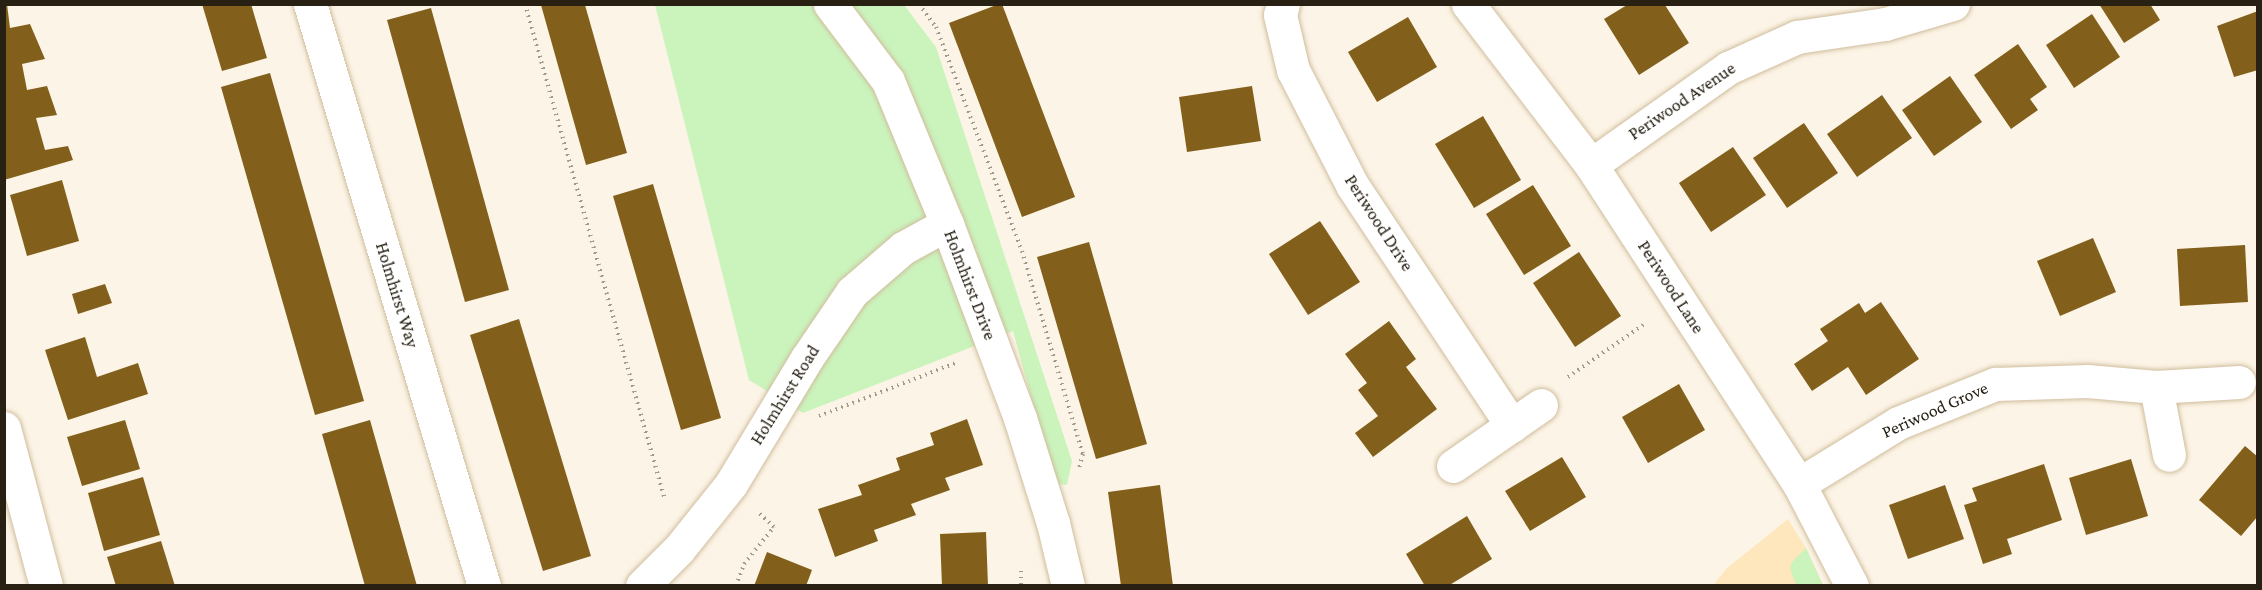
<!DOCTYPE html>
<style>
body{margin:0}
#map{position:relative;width:2262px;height:590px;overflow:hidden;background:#fcf4e6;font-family:"Crimson Pro",serif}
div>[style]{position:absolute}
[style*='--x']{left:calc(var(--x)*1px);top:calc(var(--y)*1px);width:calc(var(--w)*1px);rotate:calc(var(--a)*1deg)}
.built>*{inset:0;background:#fee6bd}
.green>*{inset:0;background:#cbf4bd}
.building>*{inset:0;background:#82601c}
.path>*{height:4px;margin-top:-2px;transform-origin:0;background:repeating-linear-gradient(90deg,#a19a8c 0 1.5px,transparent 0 6px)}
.roads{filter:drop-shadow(0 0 2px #d0bd9d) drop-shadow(0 0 2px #d0bd9d)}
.street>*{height:33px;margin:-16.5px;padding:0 16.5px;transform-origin:16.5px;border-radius:16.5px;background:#fff}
span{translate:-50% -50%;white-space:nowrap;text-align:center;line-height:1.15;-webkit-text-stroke:6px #fff;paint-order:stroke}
.street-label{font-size:18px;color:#272013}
.frame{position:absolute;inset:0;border:6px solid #272013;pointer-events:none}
</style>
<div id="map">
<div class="built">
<i style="clip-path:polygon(1788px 519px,1806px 548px,1823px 585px,1713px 586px,1726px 569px)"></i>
</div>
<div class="green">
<i style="clip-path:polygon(655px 5px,904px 5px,936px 47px,1072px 461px,1067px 485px,1055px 484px,1013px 331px,803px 413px,749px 380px)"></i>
<i style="clip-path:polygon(1806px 548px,1823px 585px,1796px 585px,1790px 568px,1792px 562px)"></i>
</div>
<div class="building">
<i style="clip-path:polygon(4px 4px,7px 4px,10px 28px,30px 24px,45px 59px,22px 64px,27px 90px,47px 86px,57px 115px,36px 118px,45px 150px,68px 146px,73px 160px,4px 180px)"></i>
<i style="clip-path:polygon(202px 4px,251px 4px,267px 58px,222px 71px)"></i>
<i style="clip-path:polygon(999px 4px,1002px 4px,1075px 197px,1022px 217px,949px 23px)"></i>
<i style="clip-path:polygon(2099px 4px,2150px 4px,2160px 20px,2124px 43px)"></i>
<i style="clip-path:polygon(541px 5px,585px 5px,627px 153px,586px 165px)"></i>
<i style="clip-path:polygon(1627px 5px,1665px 5px,1689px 43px,1639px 75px,1604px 19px)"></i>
<i style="clip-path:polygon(431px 8px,509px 290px,465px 302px,387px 20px)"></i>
<i style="clip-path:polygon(2258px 11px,2258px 70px,2234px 77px,2217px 26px)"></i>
<i style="clip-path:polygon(2092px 14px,2120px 57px,2074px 88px,2046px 45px)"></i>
<i style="clip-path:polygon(1408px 17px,1437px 67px,1377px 102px,1348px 52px)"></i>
<i style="clip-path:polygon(2018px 44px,2047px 87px,2030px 99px,2038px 110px,2011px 129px,1974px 75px)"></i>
<i style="clip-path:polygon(270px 73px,364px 401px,315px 415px,221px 87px)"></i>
<i style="clip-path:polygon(1950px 76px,1982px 122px,1934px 156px,1902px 110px)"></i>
<i style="clip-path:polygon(1252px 86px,1261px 141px,1187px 152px,1179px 97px)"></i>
<i style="clip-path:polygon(1882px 95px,1912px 138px,1857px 177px,1827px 134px)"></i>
<i style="clip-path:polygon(1483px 116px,1521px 180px,1474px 208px,1435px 144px)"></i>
<i style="clip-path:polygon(1804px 123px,1838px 173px,1787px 208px,1753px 158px)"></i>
<i style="clip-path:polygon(1733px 147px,1766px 195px,1711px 232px,1679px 183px)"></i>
<i style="clip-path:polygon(62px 180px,79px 241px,27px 256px,10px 195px)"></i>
<i style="clip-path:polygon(653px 184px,721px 418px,681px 430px,613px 196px)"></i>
<i style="clip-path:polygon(1533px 185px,1571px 246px,1524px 275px,1486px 214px)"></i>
<i style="clip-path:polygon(1320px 221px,1360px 282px,1308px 315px,1269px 254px)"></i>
<i style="clip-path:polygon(2093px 238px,2116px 292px,2060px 316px,2037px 261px)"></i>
<i style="clip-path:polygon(1089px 242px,1147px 444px,1096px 459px,1037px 257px)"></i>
<i style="clip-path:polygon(2245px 245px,2248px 302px,2180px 306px,2177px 249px)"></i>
<i style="clip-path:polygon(1579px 252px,1621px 316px,1575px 347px,1533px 283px)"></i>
<i style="clip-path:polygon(105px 284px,112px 303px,78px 314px,72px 294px)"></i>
<i style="clip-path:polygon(1881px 302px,1919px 359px,1866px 395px,1848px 367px,1812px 391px,1794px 364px,1828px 341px,1820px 329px,1859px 303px,1865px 313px)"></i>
<i style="clip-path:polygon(519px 319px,591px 556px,543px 571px,470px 335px)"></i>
<i style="clip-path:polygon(1389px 321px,1416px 359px,1406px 367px,1437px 409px,1373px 457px,1355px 433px,1378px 416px,1358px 390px,1367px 383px,1345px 354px)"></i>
<i style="clip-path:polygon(85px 337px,97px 377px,138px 363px,148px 394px,68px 420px,45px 350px)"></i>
<i style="clip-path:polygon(1679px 384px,1705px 430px,1648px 463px,1622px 417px)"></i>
<i style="clip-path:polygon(967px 419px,983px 465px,945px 478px,950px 490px,911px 504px,916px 515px,874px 530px,878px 541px,835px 557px,818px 509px,862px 495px,858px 485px,900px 470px,896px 458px,934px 445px,930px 433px)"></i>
<i style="clip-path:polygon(125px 420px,140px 469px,82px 486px,67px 437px)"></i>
<i style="clip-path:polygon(370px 420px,417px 586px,365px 586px,322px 434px)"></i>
<i style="clip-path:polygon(2245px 446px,2258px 457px,2258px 516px,2241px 536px,2199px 500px)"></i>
<i style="clip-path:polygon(1562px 457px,1586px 497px,1530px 531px,1505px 491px)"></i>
<i style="clip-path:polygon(2131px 459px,2148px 516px,2086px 535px,2069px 478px)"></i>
<i style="clip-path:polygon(2044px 464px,2062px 520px,2007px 539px,2012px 554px,1983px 564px,1964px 505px,1977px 501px,1972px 488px)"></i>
<i style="clip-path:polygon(143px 477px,160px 535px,104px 551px,88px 493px)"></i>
<i style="clip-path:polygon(1160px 485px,1173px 586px,1121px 586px,1108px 492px)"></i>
<i style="clip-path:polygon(1945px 485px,1964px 539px,1908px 559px,1889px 505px)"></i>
<i style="clip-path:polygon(1467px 516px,1492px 559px,1448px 586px,1425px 586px,1406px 554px)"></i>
<i style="clip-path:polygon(986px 532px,988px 586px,942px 586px,940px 534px)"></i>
<i style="clip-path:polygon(161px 541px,175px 586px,116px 586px,107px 557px)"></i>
<i style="clip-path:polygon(767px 552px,812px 570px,806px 586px,754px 586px)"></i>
</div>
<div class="path">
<i style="--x:525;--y:4;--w:515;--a:74.24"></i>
<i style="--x:919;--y:4;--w:29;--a:54"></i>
<i style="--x:936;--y:27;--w:240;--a:69"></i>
<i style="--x:1022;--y:251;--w:212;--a:73.3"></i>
<i style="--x:1083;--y:454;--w:15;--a:106"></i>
<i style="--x:1568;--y:377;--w:95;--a:-34.7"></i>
<i style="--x:819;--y:416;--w:149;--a:-21.2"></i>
<i style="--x:1021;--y:571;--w:15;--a:90"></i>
<i style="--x:736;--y:586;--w:23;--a:-70"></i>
<i style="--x:744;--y:564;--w:48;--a:-51"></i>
<i style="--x:774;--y:527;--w:22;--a:-137"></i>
</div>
<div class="roads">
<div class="street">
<i style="--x:310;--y:4;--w:607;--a:73.35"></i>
<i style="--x:830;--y:4;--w:96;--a:53"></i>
<i style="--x:888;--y:81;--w:155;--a:67.6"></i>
<i style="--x:947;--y:224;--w:207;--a:69.4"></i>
<i style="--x:1020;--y:418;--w:110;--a:72.6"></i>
<i style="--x:1053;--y:523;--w:65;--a:76.6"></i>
<i style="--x:1283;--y:4;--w:11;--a:105"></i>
<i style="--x:1280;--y:15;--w:57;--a:76.7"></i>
<i style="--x:1293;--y:70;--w:129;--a:62.8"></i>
<i style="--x:1352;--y:185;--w:289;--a:56.4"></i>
<i style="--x:1468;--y:4;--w:203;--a:52.6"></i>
<i style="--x:1591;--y:165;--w:381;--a:56.9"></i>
<i style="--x:1799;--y:484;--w:115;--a:62.5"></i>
<i style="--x:1591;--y:165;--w:168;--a:-35.3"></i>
<i style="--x:1728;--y:68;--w:76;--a:-24.2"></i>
<i style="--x:1797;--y:37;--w:89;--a:-8.4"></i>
<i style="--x:1885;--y:24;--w:71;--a:-16.4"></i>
<i style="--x:2156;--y:387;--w:69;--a:79.2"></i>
<i style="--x:4;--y:428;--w:163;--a:75.1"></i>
<i style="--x:1453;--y:466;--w:107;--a:-34.7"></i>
<i style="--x:1799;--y:484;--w:116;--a:-31.6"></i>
<i style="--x:1898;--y:423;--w:105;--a:-21.9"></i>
<i style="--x:1995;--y:384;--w:92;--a:-1.9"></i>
<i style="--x:2087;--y:381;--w:69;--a:5"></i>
<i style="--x:2156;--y:387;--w:83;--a:-3.4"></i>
<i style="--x:642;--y:586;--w:52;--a:-45"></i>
<i style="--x:679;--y:549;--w:83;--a:-51.3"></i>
<i style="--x:731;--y:484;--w:147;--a:-58.9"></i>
<i style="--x:807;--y:358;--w:80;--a:-55.7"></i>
<i style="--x:852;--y:292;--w:67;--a:-40.8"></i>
<i style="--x:903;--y:248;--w:50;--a:-28.6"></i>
</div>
</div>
<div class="street-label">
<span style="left:1682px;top:101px;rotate:-34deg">Periwood Avenue</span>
<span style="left:1379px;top:223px;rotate:57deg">Periwood Drive</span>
<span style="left:970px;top:285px;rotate:69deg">Holmhirst Drive</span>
<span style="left:1671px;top:287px;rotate:57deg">Periwood Lane</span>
<span style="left:397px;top:295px;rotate:73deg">Holmhirst Way</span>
<span style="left:785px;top:395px;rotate:-58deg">Holmhirst Road</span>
<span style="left:1935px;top:410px;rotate:-24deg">Periwood Grove</span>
</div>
<div class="frame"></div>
</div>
